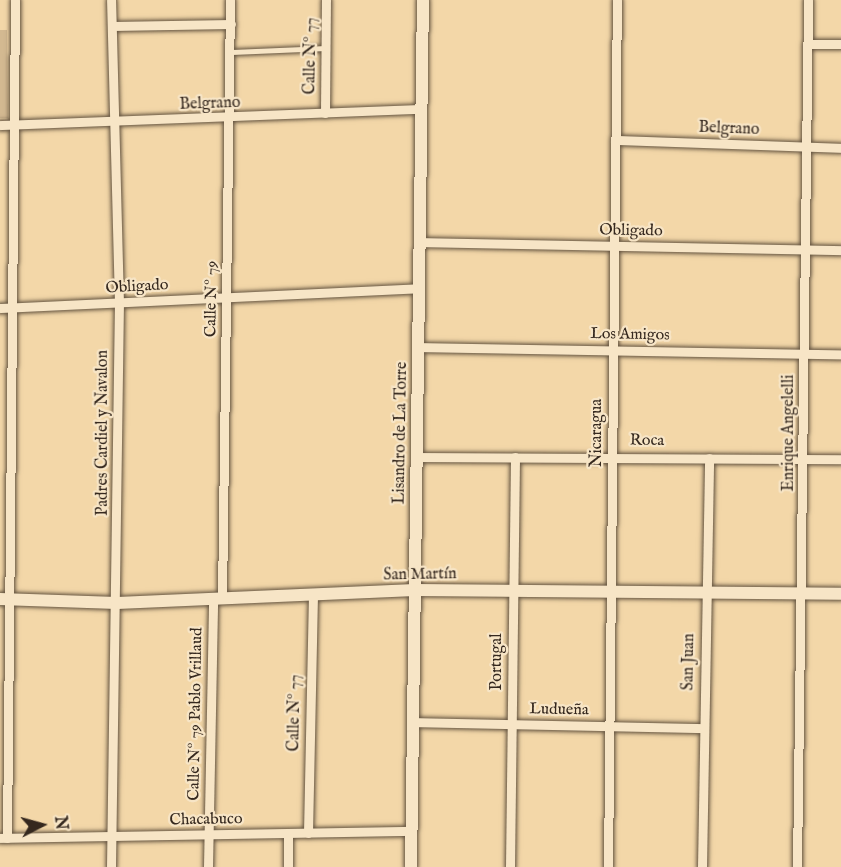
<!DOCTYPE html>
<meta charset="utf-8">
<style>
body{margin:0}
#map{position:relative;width:841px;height:867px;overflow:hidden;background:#f3d7a8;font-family:"IM FELL English",serif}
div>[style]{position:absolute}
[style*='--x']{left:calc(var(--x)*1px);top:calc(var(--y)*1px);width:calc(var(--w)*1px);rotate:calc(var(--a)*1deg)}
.green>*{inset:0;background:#d3b991}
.roads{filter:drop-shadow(0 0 2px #645440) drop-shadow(0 0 2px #645440)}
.service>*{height:4.5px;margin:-2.25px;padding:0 2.25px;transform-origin:2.25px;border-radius:2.25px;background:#f7e5c6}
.minor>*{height:9px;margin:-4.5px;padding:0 4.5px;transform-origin:4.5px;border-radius:4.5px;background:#f7e5c6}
.tertiary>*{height:12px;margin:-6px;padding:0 6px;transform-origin:6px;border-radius:6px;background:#f7e5c6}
span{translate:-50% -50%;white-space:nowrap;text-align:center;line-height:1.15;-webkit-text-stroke:4.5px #f7e5c6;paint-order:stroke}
.street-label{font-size:16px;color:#35281e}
.north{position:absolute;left:12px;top:795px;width:60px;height:60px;-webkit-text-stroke:4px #f7e5c6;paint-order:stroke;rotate:84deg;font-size:16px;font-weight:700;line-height:24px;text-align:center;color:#35281e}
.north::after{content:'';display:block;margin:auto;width:21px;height:27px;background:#35281e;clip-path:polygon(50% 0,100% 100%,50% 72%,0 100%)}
</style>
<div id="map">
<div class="green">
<i style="clip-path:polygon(0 30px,7px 30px,8px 118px,0 118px)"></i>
</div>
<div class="roads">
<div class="service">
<i style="--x:232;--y:52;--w:94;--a:-2.4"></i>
</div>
<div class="minor">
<i style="--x:112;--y:26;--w:119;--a:-1"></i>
<i style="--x:808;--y:44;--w:33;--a:0"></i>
<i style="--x:325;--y:113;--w:113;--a:-89.5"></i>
<i style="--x:0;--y:125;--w:422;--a:-2.2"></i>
<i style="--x:615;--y:140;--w:226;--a:2"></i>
<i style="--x:420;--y:242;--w:421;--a:1.1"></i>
<i style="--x:0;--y:308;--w:420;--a:-2.7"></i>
<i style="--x:419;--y:347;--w:422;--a:1"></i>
<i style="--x:417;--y:457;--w:424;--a:0.3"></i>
<i style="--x:222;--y:598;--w:598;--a:-89.23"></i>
<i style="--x:413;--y:722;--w:290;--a:1.2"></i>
<i style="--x:288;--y:833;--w:34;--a:90"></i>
<i style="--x:308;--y:833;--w:239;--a:-88.8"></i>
<i style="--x:0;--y:838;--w:412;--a:-1"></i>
<i style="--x:7;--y:838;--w:838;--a:-89.45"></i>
<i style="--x:111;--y:867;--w:564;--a:-89.19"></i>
<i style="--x:119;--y:303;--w:303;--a:-91.5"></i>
<i style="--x:208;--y:867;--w:268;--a:-88.9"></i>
<i style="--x:510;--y:867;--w:410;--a:-89.3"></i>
<i style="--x:608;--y:867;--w:867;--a:-89.41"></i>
<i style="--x:702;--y:867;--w:409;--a:-89"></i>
<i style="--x:797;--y:867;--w:867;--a:-89.27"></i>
</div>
<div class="tertiary">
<i style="--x:0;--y:599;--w:117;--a:2"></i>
<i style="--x:117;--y:603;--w:298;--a:-2.5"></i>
<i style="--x:415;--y:590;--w:426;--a:0.5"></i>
<i style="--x:411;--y:867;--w:867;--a:-89.21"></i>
</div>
</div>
<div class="street-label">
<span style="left:311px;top:56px;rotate:-89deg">Calle Nº 77</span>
<span style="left:210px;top:104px;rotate:-2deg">Belgrano</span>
<span style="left:729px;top:129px;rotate:2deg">Belgrano</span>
<span style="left:631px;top:231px;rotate:1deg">Obligado</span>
<span style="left:137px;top:287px;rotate:-3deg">Obligado</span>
<span style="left:212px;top:299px;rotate:-89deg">Calle Nº 79</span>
<span style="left:630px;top:335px;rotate:1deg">Los Amigos</span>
<span style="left:103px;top:433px;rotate:-90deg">Padres Cardiel y Navalon</span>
<span style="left:401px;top:433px;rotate:-89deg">Lisandro de La Torre</span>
<span style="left:597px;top:433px;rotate:-90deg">Nicaragua</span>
<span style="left:789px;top:433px;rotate:-90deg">Enrique Angelelli</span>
<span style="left:647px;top:441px;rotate:1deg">Roca</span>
<span style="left:420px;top:575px;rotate:-1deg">San Martín</span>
<span style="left:497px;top:662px;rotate:-90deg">Portugal</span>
<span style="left:689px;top:662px;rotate:-89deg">San Juan</span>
<span style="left:559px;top:710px;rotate:1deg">Ludueña</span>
<span style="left:295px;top:713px;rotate:-89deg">Calle Nº 77</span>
<span style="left:196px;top:714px;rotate:-89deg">Calle Nº 79 Pablo Vrillaud</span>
<span style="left:206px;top:820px;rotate:-1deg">Chacabuco</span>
</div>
<div class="north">N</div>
</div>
